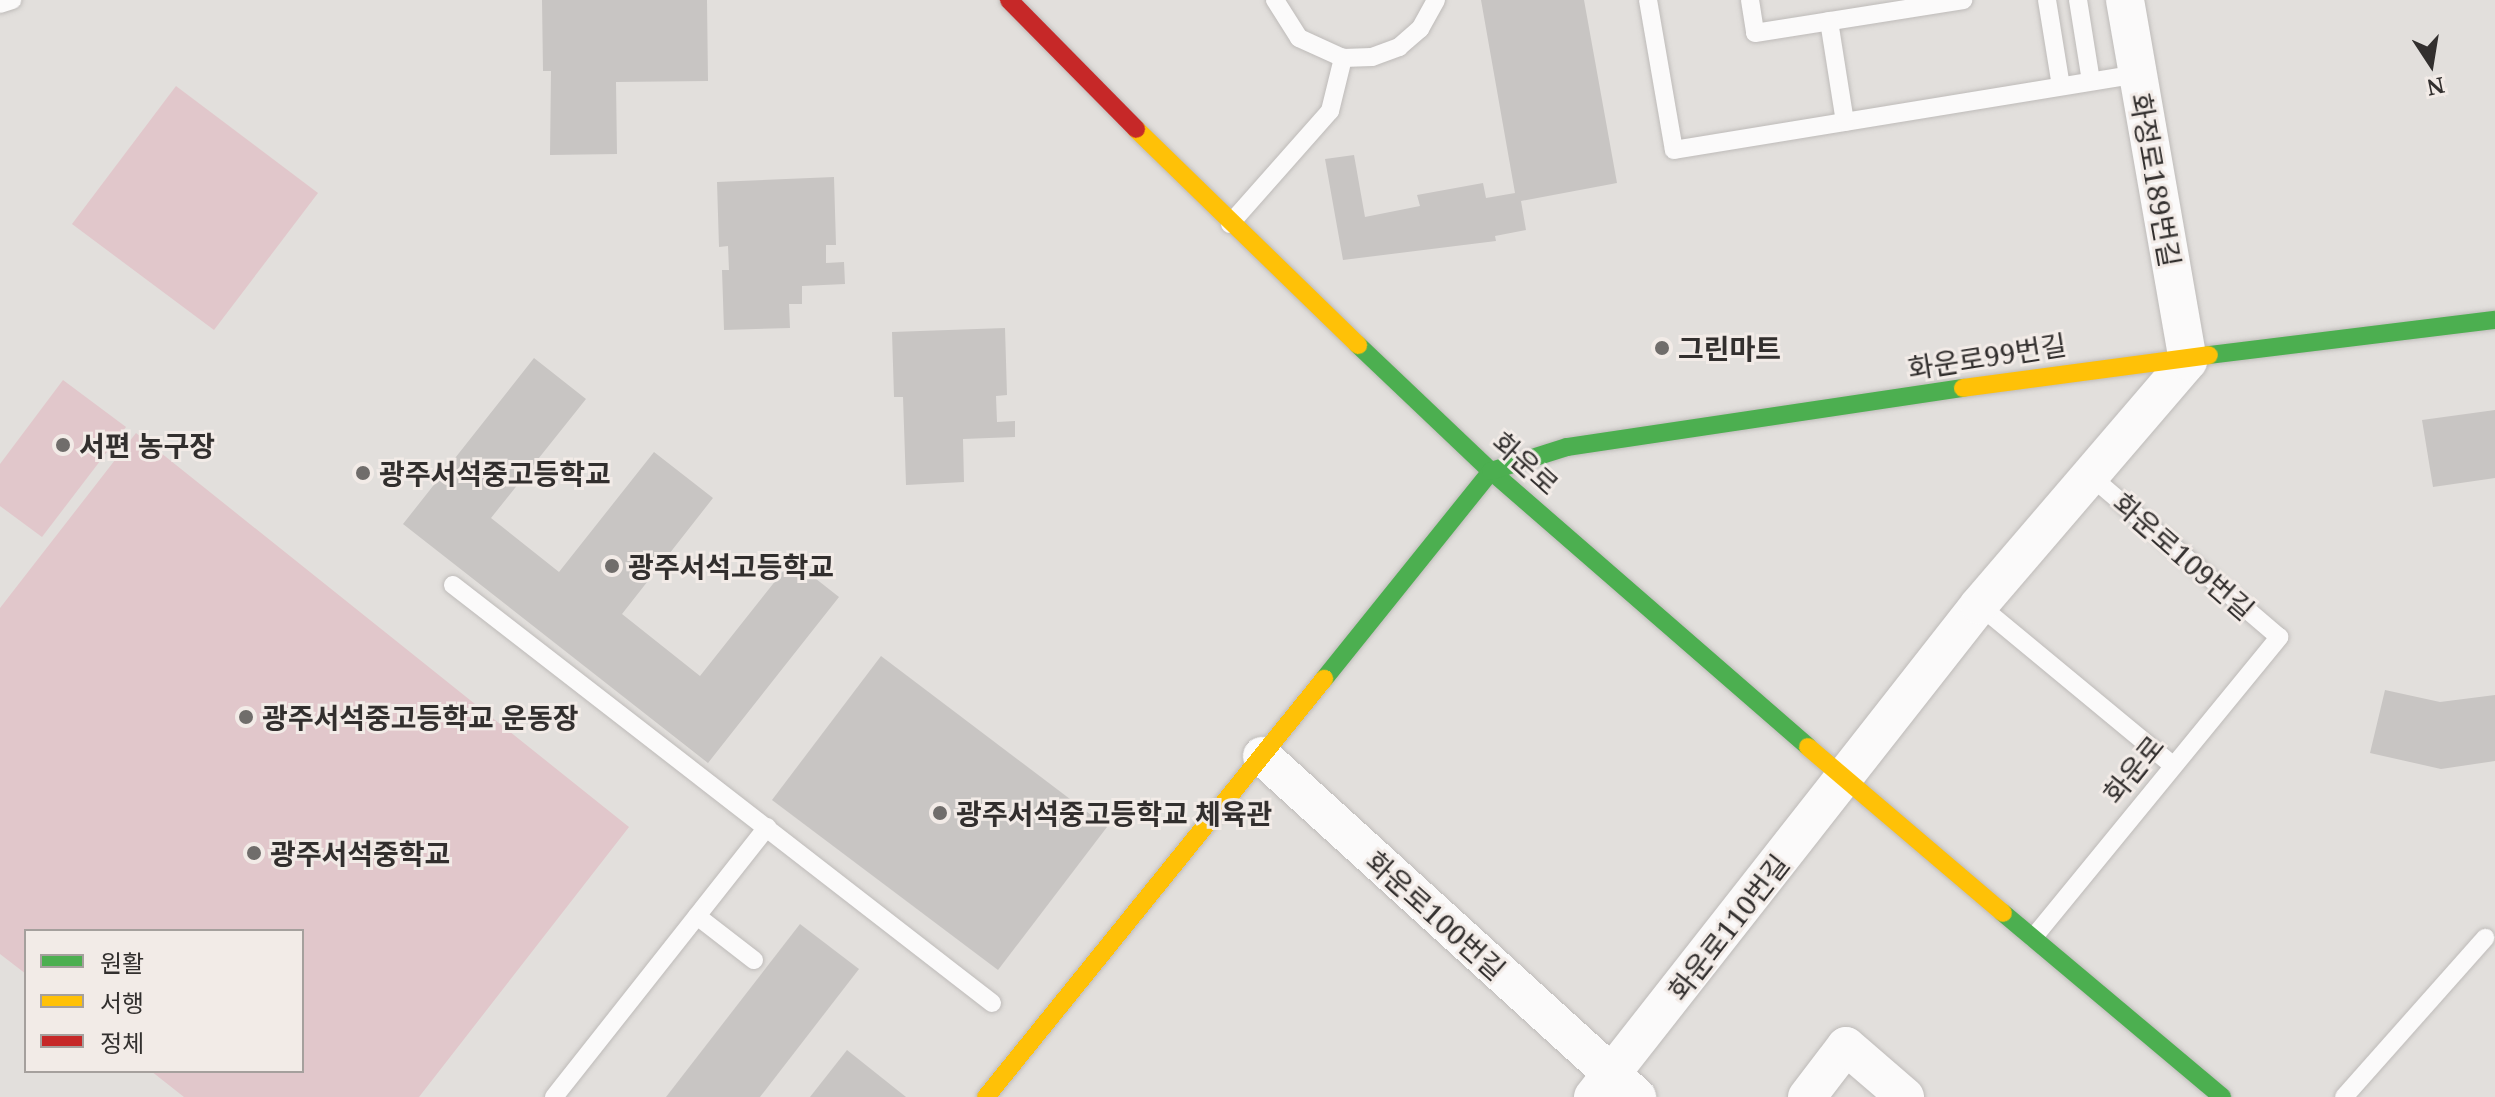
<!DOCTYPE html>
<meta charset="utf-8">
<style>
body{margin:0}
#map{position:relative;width:2495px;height:1097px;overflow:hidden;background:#e2dfdc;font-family:"Noto Serif","Noto Sans KR",serif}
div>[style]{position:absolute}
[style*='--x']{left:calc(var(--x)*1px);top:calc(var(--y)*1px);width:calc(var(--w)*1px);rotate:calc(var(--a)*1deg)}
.green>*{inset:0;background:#e1c7cb}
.building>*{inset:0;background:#c8c5c3}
.roads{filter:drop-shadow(0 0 2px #bebbb9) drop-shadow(0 0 2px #bebbb9)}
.lane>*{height:18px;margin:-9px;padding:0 9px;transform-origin:9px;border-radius:9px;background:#fbfafa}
.street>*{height:38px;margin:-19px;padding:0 19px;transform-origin:19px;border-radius:19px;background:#fbfafa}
.fast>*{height:18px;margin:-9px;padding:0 9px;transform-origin:9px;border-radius:9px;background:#4caf50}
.slow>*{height:18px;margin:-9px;padding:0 9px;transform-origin:9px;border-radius:9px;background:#ffc107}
.jam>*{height:18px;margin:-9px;padding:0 9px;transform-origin:9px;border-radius:9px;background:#c62828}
.dots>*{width:22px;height:22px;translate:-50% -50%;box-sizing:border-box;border:4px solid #f2ebe7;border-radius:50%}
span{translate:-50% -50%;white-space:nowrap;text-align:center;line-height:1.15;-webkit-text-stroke:6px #f2ebe7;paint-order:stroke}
.street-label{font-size:28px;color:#322f2e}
.poi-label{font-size:28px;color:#322f2e;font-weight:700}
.left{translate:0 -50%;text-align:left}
.legend{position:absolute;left:24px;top:929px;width:280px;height:144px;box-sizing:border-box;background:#f2ebe7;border:2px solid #a5a09d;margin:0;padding:10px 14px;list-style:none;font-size:24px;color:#322f2e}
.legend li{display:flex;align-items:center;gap:16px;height:40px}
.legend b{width:40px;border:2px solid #a5a09d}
.north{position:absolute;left:2391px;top:24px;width:80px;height:80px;-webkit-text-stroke:6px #f2ebe7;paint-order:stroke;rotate:168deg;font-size:22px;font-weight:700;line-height:32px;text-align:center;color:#322f2e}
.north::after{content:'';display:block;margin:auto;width:28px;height:36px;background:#322f2e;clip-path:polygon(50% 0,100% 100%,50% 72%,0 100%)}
</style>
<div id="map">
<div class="green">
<i style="clip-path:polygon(176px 86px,318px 193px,214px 330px,72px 224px)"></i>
<i style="clip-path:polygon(63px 380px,126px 427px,42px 537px,0 506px,0 464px)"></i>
<i style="clip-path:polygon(136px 433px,629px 827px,419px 1097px,184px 1097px,151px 1071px,302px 1071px,302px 931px,26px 931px,26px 974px,0 954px,0 608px)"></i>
</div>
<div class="building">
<i style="clip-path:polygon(542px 0,707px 0,708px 81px,616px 82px,617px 154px,550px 155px,551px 71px,543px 71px)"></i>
<i style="clip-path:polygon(1481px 0,1584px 0,1617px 183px,1521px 201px,1526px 230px,1495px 236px,1496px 241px,1343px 260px,1325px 159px,1354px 155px,1365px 217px,1420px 206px,1417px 195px,1483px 183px,1486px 198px,1515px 193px)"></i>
<i style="clip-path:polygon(834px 177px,836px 245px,826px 245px,826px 263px,844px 262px,845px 284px,802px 286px,802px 304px,789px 304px,790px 328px,724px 330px,722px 270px,729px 270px,728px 246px,719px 247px,717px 182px)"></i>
<i style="clip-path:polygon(1005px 328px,1007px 395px,996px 396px,997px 422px,1015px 421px,1015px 437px,963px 439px,964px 482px,906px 485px,903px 397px,894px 397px,892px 332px)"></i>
<i style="clip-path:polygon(534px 358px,586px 399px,491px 518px,559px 572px,654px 452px,713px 498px,622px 614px,700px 676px,792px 560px,839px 597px,708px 763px,403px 524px)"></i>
<i style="clip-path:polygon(2495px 410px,2495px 478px,2433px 487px,2422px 420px)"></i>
<i style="clip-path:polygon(881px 656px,1107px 827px,998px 970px,772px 800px)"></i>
<i style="clip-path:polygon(2385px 690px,2440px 702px,2495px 695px,2495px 761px,2441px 769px,2370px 753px)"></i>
<i style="clip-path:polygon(800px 924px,859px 969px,760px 1097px,666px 1097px)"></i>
<i style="clip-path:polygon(847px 1050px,906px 1097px,810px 1097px)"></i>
</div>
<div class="roads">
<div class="lane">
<i style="--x:1275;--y:0;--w:45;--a:57.7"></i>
<i style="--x:1299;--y:38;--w:48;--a:24.4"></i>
<i style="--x:1343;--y:58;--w:29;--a:-2"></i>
<i style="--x:1372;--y:57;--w:29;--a:-20"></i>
<i style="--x:1399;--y:47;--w:28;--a:-41"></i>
<i style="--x:1420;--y:29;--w:33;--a:-61"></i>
<i style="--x:1648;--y:0;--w:152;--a:80.2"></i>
<i style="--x:1674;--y:150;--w:469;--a:-9.3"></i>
<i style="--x:1750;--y:0;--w:33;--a:81"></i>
<i style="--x:1755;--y:33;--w:211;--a:-9"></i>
<i style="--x:2047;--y:0;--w:87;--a:80.8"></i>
<i style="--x:2078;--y:0;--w:82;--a:80.9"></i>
<i style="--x:0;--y:4;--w:13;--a:-18"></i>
<i style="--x:1829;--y:21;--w:102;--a:81"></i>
<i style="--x:1230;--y:224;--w:151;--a:-48.5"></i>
<i style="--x:1330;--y:111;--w:55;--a:-76.2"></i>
<i style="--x:453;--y:585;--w:682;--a:37.79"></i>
<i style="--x:1979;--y:605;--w:249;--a:39.6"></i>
<i style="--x:697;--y:916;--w:72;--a:37.7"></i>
<i style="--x:2033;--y:938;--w:389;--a:-50.7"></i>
<i style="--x:2279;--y:637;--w:250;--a:-139.5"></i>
<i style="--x:554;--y:1097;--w:344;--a:-51.7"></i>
<i style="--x:2344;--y:1097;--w:213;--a:-48.4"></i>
</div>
<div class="street">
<i style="--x:1262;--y:756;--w:507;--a:42.28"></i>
<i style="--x:1593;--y:1097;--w:625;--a:-51.88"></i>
<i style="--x:1979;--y:605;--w:321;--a:-49.4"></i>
<i style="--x:2188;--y:361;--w:366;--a:-99.9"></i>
<i style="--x:1807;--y:1097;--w:64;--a:-52.6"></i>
<i style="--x:1846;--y:1046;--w:78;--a:40.8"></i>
</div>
<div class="fast">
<i style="--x:1358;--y:345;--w:183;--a:43.5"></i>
<i style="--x:1491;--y:471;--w:420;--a:41"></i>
<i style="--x:2209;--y:355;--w:288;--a:-7"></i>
<i style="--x:1324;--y:679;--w:267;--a:-51.2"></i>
<i style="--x:1491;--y:471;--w:80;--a:-17.5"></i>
<i style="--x:1567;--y:447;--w:400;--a:-8.5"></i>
<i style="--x:2003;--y:913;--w:286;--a:40"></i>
</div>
<div class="slow">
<i style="--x:1136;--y:129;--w:310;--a:44.2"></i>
<i style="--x:1963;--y:388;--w:248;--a:-7.6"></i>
<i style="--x:1808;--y:747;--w:256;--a:40.4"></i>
<i style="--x:986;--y:1097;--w:538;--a:-51.04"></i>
</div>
<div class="jam">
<i style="--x:1009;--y:0;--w:181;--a:45.4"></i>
</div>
</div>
<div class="dots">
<i style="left:1662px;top:348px;background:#706d6b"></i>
<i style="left:63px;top:445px;background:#706d6b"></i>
<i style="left:363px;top:473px;background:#706d6b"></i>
<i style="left:612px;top:566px;background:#706d6b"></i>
<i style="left:246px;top:717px;background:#706d6b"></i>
<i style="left:940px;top:813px;background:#706d6b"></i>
<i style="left:254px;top:853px;background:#706d6b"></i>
</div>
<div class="street-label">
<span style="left:2156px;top:180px;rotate:80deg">화정로189번길</span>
<span style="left:1987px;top:356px;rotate:-9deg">화운로99번길</span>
<span style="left:1526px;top:463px;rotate:42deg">화운로</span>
<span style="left:2184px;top:556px;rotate:41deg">화운로109번길</span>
<span style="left:2133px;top:769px;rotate:-51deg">화운로</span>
<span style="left:1436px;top:915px;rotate:42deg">화운로100번길</span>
<span style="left:1728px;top:927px;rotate:-52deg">화운로110번길</span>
</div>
<div class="poi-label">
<span class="left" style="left:1678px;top:348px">그린마트</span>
<span class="left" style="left:79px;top:445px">서편 농구장</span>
<span class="left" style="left:379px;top:473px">광주서석중고등학교</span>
<span class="left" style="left:628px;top:566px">광주서석고등학교</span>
<span class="left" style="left:262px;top:717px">광주서석중고등학교 운동장</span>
<span class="left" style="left:956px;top:813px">광주서석중고등학교 체육관</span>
<span class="left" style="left:270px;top:853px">광주서석중학교</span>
</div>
<ul class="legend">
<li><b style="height:10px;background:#4caf50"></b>원활</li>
<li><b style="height:10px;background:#ffc107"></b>서행</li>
<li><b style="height:10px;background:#c62828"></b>정체</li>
</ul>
<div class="north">N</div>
</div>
